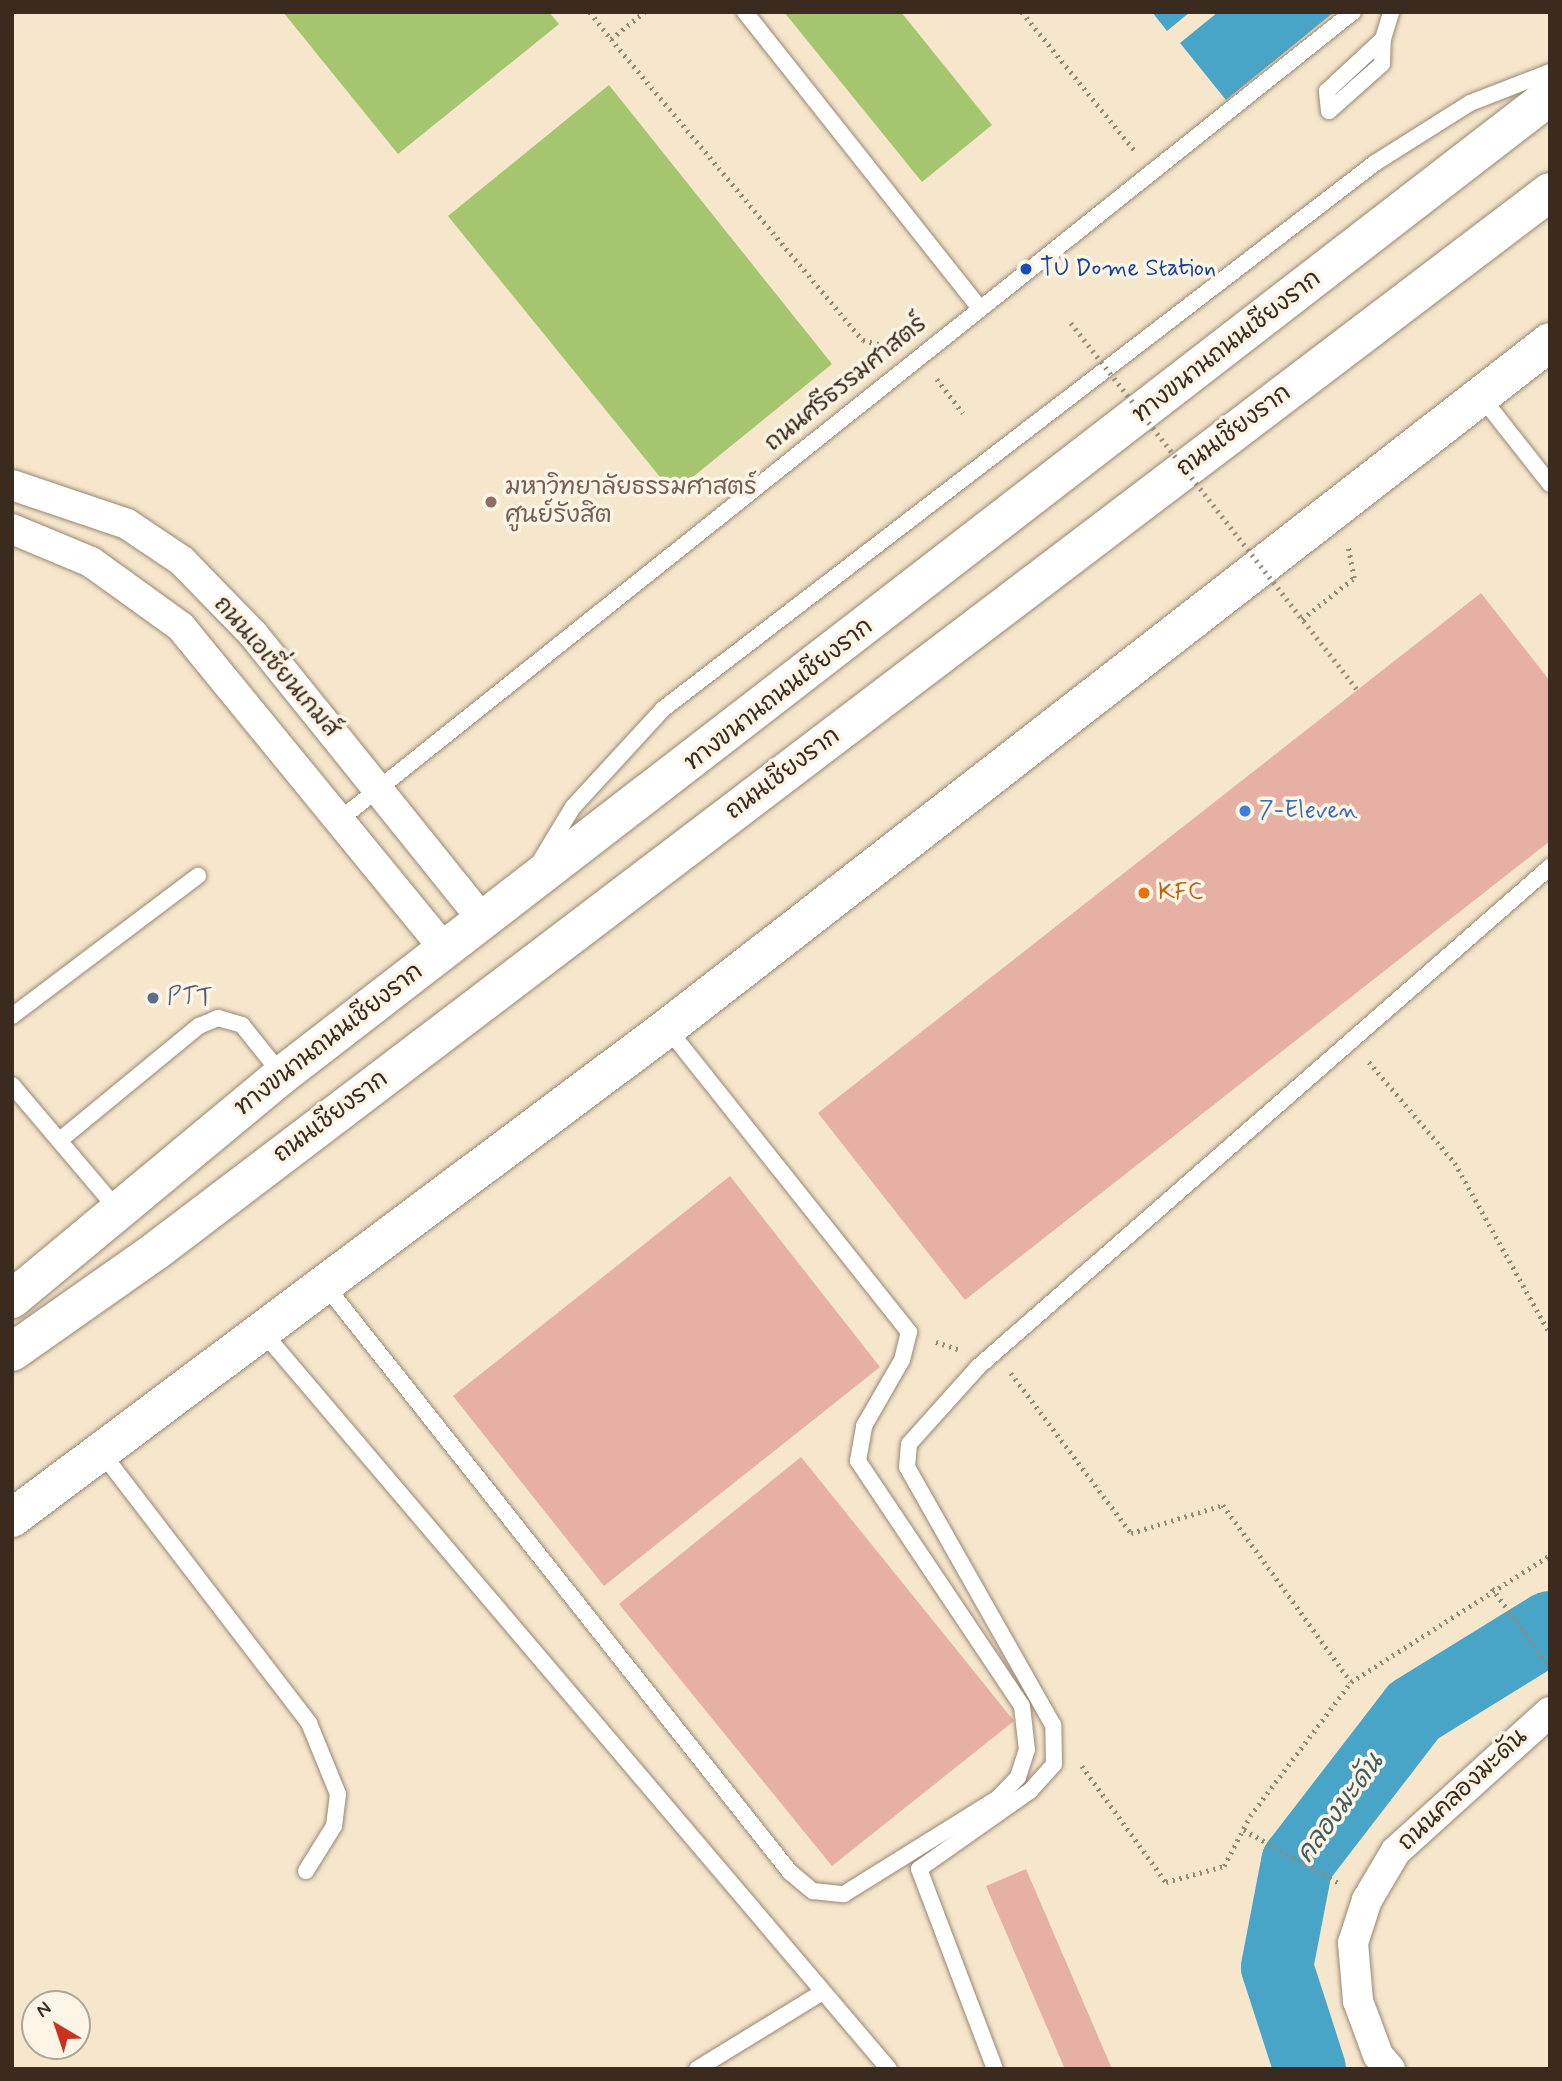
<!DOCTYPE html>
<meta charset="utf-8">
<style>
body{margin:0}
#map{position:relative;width:1562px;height:2081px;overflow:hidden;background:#f5e6cc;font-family:Mynerve,"Playpen Sans Thai",sans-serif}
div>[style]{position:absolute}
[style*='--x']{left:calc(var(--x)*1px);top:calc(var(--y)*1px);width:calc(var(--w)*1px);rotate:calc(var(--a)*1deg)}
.green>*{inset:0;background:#a5c56e}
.water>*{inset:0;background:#49a5c7}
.river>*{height:72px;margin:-36px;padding:0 36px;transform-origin:36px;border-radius:36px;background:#49a5c7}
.building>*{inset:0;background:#e6b0a5}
.path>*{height:4.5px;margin-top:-2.25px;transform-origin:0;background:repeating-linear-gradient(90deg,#988875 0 2px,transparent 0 7px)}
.roads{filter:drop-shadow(0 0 2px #988875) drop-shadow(0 0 2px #988875)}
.lane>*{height:16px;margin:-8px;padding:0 8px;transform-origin:8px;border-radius:8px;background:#fff}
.street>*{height:30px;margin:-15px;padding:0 15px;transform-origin:15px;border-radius:15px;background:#fff}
.secondary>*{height:38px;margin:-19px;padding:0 19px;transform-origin:19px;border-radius:19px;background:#fff}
.path-bridge>*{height:4.5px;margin-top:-2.25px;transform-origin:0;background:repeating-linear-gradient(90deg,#988875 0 2px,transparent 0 7px)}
.dots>*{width:19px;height:19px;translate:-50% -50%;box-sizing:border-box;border:4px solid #fcf5e5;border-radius:50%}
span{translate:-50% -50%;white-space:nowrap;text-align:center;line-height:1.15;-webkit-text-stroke:7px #fcf5e5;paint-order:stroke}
.transit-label{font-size:24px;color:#164399}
.left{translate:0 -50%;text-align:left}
.street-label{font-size:24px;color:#3b2a1e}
.education-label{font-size:24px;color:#785e54}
.shop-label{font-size:24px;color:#366cbe}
.food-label{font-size:24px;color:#c56008}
.service-label{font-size:24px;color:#4e5e75}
.water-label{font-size:26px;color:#415b62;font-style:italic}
.frame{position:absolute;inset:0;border:14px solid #3b2a1e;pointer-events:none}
.north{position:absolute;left:21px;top:1990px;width:70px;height:70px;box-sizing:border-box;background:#fcf5e5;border:2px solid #afa495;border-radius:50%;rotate:321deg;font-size:19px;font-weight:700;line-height:28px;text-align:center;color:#3b2a1e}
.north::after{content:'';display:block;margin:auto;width:24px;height:32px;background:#c8321e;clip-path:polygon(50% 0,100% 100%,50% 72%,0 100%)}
</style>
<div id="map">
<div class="green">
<i style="clip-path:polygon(283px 12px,549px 12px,559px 24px,398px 154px)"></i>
<i style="clip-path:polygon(784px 12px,901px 12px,992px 125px,922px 182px)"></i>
<i style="clip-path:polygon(609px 85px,832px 364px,673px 493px,448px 216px)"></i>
</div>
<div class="water">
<i style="clip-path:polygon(1152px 12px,1190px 12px,1167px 31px)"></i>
<i style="clip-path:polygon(1218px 12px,1334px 12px,1226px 100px,1180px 43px)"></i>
</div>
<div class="river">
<i style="--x:1310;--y:2069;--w:107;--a:-107.9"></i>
<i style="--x:1277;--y:1967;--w:106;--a:-79.1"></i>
<i style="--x:1297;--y:1863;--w:192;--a:-52.4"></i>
<i style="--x:1414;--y:1711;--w:160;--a:-31.7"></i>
</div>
<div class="building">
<i style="clip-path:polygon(1481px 593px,1550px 681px,1550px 841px,965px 1300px,818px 1113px)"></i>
<i style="clip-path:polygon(730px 1176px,880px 1367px,604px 1586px,453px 1396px)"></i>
<i style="clip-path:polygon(801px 1457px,1014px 1721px,832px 1866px,619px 1604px)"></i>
<i style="clip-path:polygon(1026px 1869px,1112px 2069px,1065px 2069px,986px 1886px)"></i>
</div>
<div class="path">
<i style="--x:590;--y:12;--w:34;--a:52"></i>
<i style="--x:611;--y:39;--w:43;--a:-39.3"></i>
<i style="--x:1022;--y:12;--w:178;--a:50.9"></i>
<i style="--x:611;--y:39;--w:393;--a:50.1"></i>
<i style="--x:863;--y:340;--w:27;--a:15"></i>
<i style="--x:937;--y:379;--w:43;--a:52.6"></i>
<i style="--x:1302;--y:619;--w:66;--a:-38.3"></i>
<i style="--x:1354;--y:578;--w:31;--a:-101"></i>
<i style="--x:1369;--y:1062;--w:133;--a:49.6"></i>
<i style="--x:1455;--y:1163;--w:196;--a:60.9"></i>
<i style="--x:936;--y:1342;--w:23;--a:18"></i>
<i style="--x:1011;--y:1373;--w:200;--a:53.1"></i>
<i style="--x:1131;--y:1533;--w:96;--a:-16.9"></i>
<i style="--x:1223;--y:1505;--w:218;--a:54.1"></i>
<i style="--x:1492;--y:1588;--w:98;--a:53.7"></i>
<i style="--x:1082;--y:1766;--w:143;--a:54.1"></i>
<i style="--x:1166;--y:1882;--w:60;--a:-15.4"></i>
<i style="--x:1224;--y:1866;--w:56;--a:-62.5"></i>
<i style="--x:1250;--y:1816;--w:168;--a:-53"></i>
<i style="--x:1351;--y:1682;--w:236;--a:-32.5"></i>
<i style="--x:1244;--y:1830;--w:109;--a:29.2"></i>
</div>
<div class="roads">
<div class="lane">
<i style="--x:745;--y:12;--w:377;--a:51.6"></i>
<i style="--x:1329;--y:111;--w:20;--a:-96"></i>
<i style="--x:1327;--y:91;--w:76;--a:-42.9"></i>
<i style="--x:1383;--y:39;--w:28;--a:-73"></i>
<i style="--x:1329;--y:111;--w:71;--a:-41.6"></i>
<i style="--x:1382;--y:64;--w:25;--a:-88"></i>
<i style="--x:1480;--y:395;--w:113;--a:51.8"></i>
<i style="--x:338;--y:821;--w:1298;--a:-38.56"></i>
<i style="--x:541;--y:860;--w:62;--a:-58.9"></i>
<i style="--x:573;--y:807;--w:133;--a:-47.4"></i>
<i style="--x:663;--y:709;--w:897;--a:-37.48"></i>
<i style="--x:1375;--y:163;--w:112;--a:-32.3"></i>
<i style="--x:1470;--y:103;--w:86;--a:-21.2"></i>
<i style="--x:12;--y:1016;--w:233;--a:-37"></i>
<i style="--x:12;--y:1085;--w:162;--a:49.7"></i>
<i style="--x:60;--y:1140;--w:180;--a:-39.4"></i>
<i style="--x:199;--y:1026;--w:21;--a:-23"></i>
<i style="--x:218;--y:1018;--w:25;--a:16"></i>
<i style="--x:242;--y:1025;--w:64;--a:51.3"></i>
<i style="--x:325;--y:1285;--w:749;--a:51.62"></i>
<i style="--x:790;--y:1872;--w:30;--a:40"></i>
<i style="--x:813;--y:1891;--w:31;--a:6"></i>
<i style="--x:844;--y:1894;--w:181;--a:-31.9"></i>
<i style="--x:998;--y:1798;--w:29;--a:-46"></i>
<i style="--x:1018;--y:1777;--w:28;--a:-72"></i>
<i style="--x:1027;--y:1750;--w:44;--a:-96.5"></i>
<i style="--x:1022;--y:1706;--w:295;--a:-123.8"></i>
<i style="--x:858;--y:1461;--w:36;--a:-80"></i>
<i style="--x:864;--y:1426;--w:76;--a:-60.1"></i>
<i style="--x:902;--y:1360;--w:29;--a:-76"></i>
<i style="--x:909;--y:1332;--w:389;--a:-128.5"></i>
<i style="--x:262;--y:1331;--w:968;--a:49.65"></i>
<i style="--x:102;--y:1453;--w:340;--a:52.5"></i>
<i style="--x:309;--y:1723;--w:77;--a:67.8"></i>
<i style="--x:338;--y:1794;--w:32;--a:97"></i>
<i style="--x:334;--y:1826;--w:53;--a:121.9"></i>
<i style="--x:697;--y:2069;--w:145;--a:-31.5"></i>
<i style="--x:995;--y:2069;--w:214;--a:-110.8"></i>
<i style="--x:919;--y:1869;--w:136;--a:-35.1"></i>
<i style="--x:1030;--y:1791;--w:36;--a:-48"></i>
<i style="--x:1054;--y:1764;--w:39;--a:-91"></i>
<i style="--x:1053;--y:1725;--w:296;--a:-119.5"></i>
<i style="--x:907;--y:1467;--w:23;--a:-85"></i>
<i style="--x:909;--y:1444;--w:103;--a:-48.1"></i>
<i style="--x:978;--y:1367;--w:760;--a:-41.16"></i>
</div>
<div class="street">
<i style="--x:12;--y:485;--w:121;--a:18.7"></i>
<i style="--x:127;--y:524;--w:66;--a:33.9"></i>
<i style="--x:182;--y:561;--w:102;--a:45.8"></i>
<i style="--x:253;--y:634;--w:368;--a:51.2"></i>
<i style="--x:12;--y:529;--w:86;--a:22.7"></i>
<i style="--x:91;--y:562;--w:111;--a:35.8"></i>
<i style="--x:181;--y:627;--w:417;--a:50.7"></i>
<i style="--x:1390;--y:2069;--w:18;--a:-131"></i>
<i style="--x:1378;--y:2055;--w:58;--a:-110.3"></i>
<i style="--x:1358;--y:2001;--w:58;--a:-94.9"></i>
<i style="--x:1353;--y:1943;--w:45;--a:-72"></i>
<i style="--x:1367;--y:1900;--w:57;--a:-59.4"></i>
<i style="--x:1396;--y:1851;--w:207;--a:-42.1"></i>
</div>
<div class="secondary">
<i style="--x:12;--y:1299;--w:351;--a:-39.7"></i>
<i style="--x:282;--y:1075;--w:1602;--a:-37.67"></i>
<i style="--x:12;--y:1352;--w:177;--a:-35.1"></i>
<i style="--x:157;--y:1250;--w:1749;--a:-37.22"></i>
<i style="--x:12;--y:1518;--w:818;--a:-36.8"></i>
<i style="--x:667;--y:1028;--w:1118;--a:-37.84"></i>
</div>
</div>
<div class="path-bridge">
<i style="--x:1071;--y:323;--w:466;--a:52"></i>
</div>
<div class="dots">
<i style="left:1026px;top:269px;background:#1a4fb4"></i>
<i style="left:491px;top:502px;background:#8d6e63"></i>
<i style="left:1245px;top:811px;background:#3f7fe0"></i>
<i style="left:1144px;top:893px;background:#e8710a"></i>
<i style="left:153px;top:998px;background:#5c6f8a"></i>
</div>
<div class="transit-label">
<span class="left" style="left:1040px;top:269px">TU Dome Station</span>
</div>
<div class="street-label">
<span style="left:1227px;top:347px;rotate:-38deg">ทางขนานถนนเชียงราก</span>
<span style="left:846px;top:384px;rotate:-39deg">ถนนศรีธรรมศาสตร์</span>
<span style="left:1234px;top:431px;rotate:-37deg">ถนนเชียงราก</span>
<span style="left:276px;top:667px;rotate:49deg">ถนนเอเซี่ยนเกมส์</span>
<span style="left:779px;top:695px;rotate:-38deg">ทางขนานถนนเชียงราก</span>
<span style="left:783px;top:774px;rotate:-37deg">ถนนเชียงราก</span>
<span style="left:329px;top:1040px;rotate:-38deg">ทางขนานถนนเชียงราก</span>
<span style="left:331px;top:1117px;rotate:-37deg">ถนนเชียงราก</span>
<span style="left:1463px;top:1790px;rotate:-43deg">ถนนคลองมะดัน</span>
</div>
<div class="education-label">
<span class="left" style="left:505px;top:502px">มหาวิทยาลัยธรรมศาสตร์<br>ศูนย์รังสิต</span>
</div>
<div class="shop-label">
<span class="left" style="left:1259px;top:811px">7-Eleven</span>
</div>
<div class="food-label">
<span class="left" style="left:1158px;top:893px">KFC</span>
</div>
<div class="service-label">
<span class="left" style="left:167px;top:998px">PTT</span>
</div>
<div class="water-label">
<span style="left:1341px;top:1809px;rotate:-54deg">คลองมะดัน</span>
</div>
<div class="frame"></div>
<div class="north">N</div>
</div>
